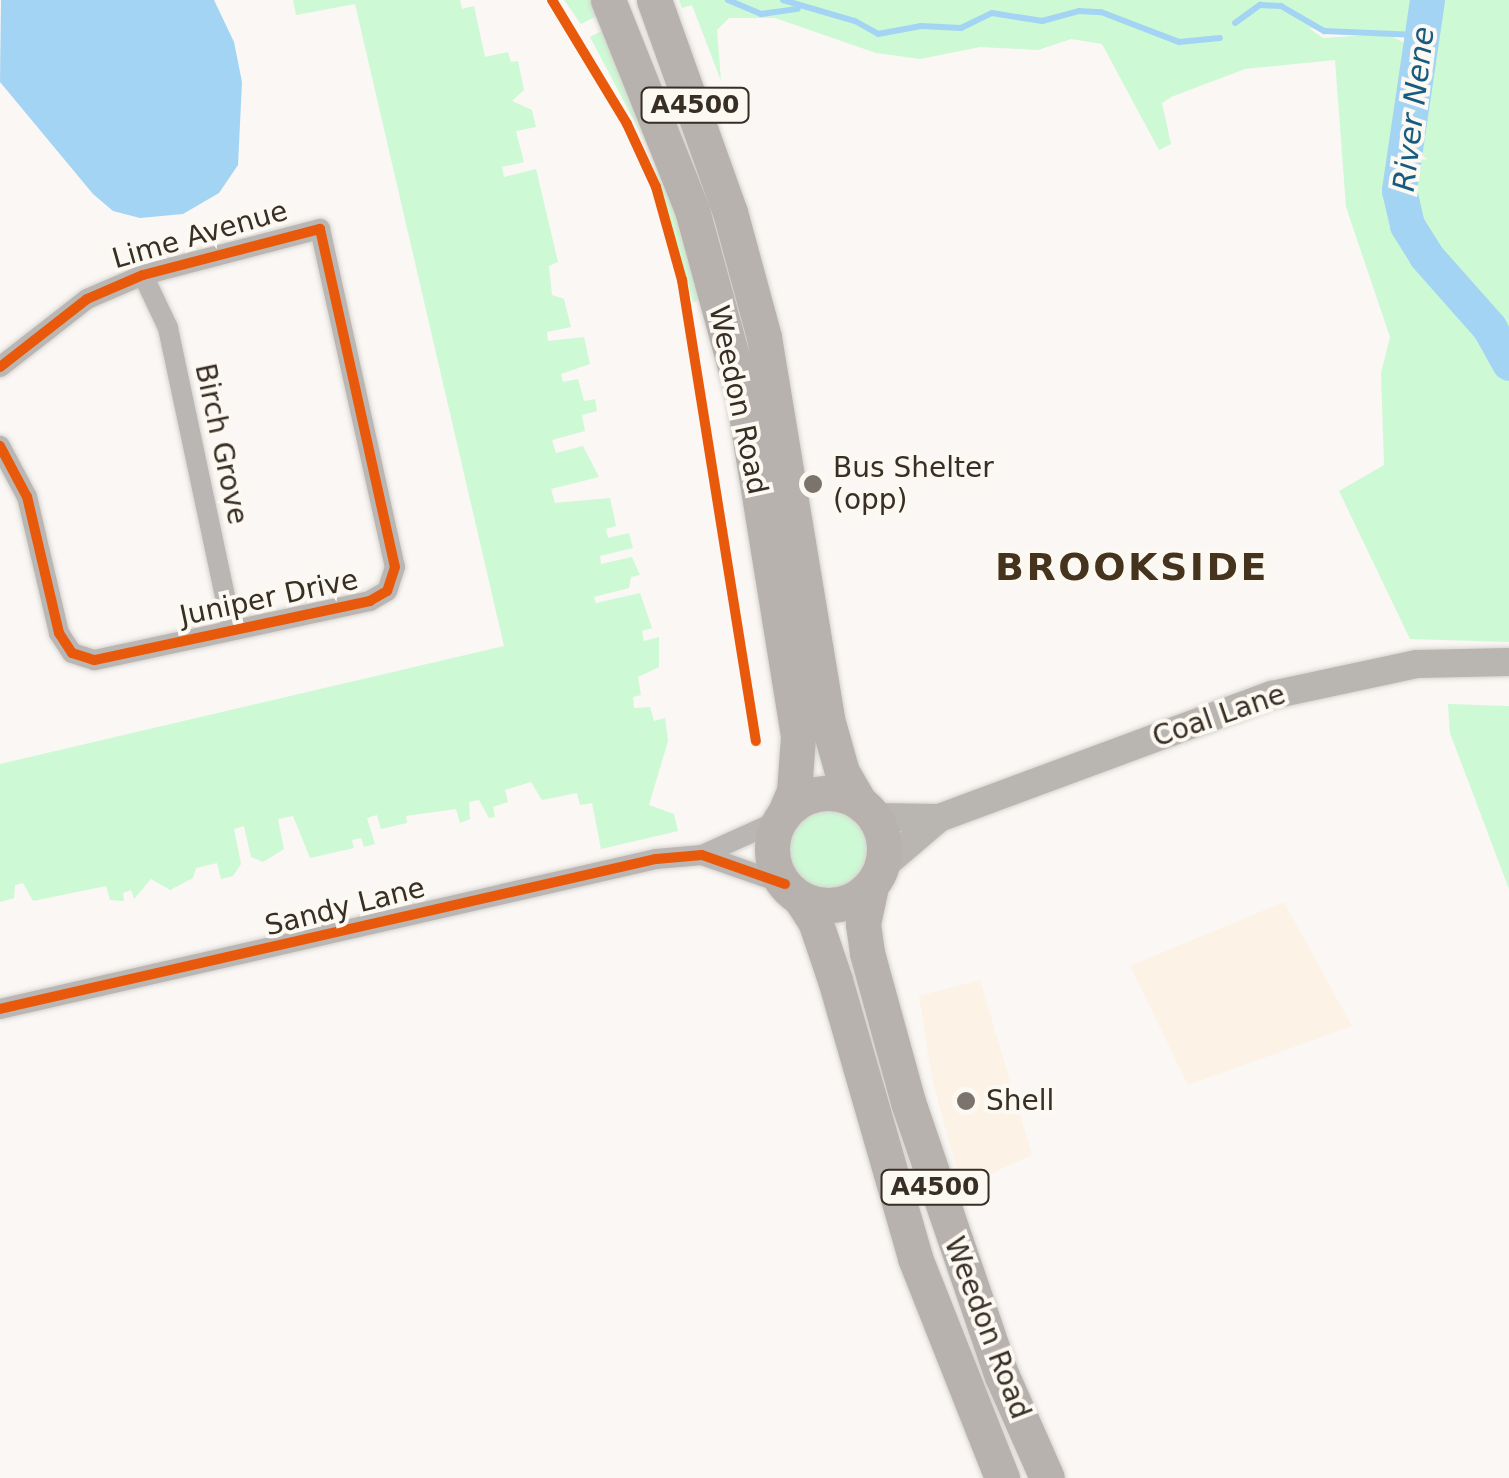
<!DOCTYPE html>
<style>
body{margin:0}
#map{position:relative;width:1509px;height:1478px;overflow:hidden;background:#faf7f4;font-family:"DejaVu Sans",sans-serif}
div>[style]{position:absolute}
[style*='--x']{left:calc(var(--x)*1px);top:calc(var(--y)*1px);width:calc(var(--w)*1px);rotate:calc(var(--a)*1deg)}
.built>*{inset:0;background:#fdf2e6}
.green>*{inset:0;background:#cef9d5}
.round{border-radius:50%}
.water>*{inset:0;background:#a4d4f4}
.stream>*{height:6px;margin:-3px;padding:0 3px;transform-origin:3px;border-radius:3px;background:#a4d4f4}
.river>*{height:35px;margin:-17.5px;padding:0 17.5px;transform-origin:17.5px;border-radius:17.5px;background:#a4d4f4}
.roads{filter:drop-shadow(0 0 2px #d6d3cf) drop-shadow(0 0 2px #d6d3cf)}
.street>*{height:20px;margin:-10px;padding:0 10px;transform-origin:10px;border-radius:10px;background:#bab6b3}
.secondary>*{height:28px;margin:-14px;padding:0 14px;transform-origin:14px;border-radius:14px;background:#b9b5b1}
.highway>*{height:35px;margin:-17.5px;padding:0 17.5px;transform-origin:17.5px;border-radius:17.5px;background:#b7b2ae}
.highway>.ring{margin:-17.5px;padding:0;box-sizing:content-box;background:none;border:35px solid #b7b2ae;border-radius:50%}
.cycleway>*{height:10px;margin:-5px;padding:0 5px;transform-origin:5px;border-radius:5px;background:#e8590c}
.dots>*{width:28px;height:28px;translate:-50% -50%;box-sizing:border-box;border:5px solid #fcf8f2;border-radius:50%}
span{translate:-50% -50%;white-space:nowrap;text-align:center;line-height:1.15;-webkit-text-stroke:8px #fcf8f2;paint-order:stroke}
.shield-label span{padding:2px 8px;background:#fcf8f2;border:2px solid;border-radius:8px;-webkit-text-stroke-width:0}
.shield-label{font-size:25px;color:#372e24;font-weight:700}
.street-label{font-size:28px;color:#372e24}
.poi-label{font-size:28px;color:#372e24}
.left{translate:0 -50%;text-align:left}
.water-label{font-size:30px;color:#165b82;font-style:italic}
.district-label{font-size:38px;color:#45331d;font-weight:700;letter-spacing:2.5px}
</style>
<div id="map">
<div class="built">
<i style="clip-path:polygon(1284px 902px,1352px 1026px,1188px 1085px,1130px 966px)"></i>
<i style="clip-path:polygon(980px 980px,1032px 1155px,961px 1187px,931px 1074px,919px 996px)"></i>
</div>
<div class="green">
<i style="clip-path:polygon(293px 0,460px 0,462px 9px,474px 6px,485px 57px,508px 52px,511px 62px,518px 61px,524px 90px,512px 101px,532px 110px,536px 127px,516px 131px,524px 162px,502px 167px,504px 177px,536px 169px,558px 262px,549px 266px,552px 295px,564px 299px,571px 327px,547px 332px,548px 341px,584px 337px,590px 364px,561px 374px,563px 382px,578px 379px,584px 401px,595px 399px,597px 411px,582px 415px,585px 431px,552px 440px,556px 453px,583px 446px,599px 477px,551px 489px,555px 503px,610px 498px,616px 526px,606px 529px,608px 538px,629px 533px,633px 548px,600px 556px,601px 564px,632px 557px,640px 575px,631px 577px,629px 588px,594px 597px,596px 603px,640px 593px,652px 628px,642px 631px,644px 641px,659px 637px,659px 667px,638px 677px,641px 695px,633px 697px,634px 708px,650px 707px,654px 721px,665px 718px,668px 741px,649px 805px,674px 814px,678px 831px,601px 849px,592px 803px,580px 805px,577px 793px,542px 800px,531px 782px,505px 790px,508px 802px,493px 807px,495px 817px,489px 818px,479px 800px,469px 802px,470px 819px,460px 823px,456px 809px,406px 816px,407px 823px,381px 829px,377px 815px,367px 818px,375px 844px,364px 847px,361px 838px,352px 840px,354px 848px,310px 858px,293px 816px,278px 819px,284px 849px,263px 862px,251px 857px,244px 826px,234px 829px,241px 864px,233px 876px,221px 879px,217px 863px,196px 868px,193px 878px,170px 890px,151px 879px,134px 899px,131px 890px,123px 893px,124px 901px,110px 900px,106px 886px,33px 901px,23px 883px,15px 885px,14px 898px,0 902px,0 764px,504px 646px,355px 4px,296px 15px)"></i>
<i style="clip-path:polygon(564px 0,596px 0,603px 13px,581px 24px)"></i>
<i style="clip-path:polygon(679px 0,1509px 0,1509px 363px,1489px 327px,1407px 225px,1399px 190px,1418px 36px,1309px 28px,1323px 38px,1388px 34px,1406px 44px,1393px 199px,1404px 233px,1486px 337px,1509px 381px,1509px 642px,1410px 639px,1339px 491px,1384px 465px,1381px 373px,1390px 337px,1346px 207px,1335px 60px,1245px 69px,1171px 97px,1162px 103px,1171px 144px,1159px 150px,1102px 44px,1071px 39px,1038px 50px,980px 47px,920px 59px,876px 53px,775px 18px,729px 18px,717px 30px,721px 81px,692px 5px,682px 8px)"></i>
<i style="clip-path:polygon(611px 26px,667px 169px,699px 300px,693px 302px,651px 153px,590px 37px)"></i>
<i style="clip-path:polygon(1448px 704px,1509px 706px,1509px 889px,1450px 733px)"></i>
<i class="round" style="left:787px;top:809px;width:80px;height:80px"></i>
</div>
<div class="water">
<i style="clip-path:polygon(1px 0,214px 0,234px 42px,242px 82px,238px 165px,219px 193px,183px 214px,140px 218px,113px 211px,93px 194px,0 82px)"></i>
</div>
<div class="stream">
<i style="--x:728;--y:0;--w:36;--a:23"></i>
<i style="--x:761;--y:14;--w:37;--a:-8"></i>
<i style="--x:783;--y:0;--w:75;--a:16.3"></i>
<i style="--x:855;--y:21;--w:26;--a:29"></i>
<i style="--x:878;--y:34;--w:44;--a:-10.5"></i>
<i style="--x:921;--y:26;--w:40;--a:2.9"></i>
<i style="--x:961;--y:28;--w:34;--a:-26"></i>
<i style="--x:992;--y:13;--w:51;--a:9.1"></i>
<i style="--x:1042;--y:21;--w:38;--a:-15"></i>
<i style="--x:1079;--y:11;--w:22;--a:3"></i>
<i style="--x:1101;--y:12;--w:84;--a:21"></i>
<i style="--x:1179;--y:42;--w:41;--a:-5.6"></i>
<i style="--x:1235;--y:23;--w:31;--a:-36"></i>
<i style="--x:1260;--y:5;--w:21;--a:3"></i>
<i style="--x:1281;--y:6;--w:50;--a:30.2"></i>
<i style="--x:1324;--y:31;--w:94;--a:2.4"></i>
</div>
<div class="river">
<i style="--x:1427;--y:0;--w:192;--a:98.4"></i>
<i style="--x:1399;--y:190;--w:36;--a:77"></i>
<i style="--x:1407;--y:225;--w:36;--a:58"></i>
<i style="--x:1426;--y:256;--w:95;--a:48.4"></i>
<i style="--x:1489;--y:327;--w:41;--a:60.9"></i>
</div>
<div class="roads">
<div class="street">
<i style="--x:143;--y:275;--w:59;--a:64.7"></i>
<i style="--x:168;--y:328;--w:308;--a:78"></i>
<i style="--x:0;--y:367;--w:110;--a:-38"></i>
<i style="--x:87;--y:299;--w:61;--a:-23.2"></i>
<i style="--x:143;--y:275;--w:183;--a:-14.6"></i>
<i style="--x:320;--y:229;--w:346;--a:77.5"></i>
<i style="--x:395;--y:567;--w:25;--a:108"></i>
<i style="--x:387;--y:591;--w:20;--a:150"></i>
<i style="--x:370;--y:601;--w:282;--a:167.9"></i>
<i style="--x:94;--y:660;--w:23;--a:-162"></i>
<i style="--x:72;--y:653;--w:24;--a:-123"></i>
<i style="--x:59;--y:633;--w:140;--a:-103.2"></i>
<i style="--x:27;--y:497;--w:58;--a:-117.9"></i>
<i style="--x:702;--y:855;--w:85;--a:-24.2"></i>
<i style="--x:0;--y:1009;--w:673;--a:-12.88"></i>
<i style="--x:656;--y:859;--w:46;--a:-5"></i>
<i style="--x:702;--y:855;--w:88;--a:19.3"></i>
</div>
<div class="secondary">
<i style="--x:874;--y:817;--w:65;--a:0.9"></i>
<i style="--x:939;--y:818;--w:355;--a:-20.3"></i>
<i style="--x:1272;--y:695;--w:148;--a:-12.1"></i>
<i style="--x:1417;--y:664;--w:92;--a:-1.2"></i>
<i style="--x:883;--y:866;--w:72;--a:-40.5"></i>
</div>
<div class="highway">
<i style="--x:608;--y:0;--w:226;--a:68.2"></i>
<i style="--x:692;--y:210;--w:193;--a:74.7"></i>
<i style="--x:743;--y:396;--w:345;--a:80.8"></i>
<i style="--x:798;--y:737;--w:54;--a:94.2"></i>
<i style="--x:794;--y:791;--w:26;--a:113"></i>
<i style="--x:654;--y:0;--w:225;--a:70.3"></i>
<i style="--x:730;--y:212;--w:130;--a:74.8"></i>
<i style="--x:764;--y:337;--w:387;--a:80.6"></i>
<i style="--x:827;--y:719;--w:55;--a:74.2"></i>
<i style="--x:842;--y:772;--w:34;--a:60"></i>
<i class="ring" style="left:772px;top:793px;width:77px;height:77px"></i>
<i style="--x:871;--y:886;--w:39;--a:102"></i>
<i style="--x:863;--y:924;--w:29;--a:82"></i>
<i style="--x:867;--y:953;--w:155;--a:74.6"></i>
<i style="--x:908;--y:1102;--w:290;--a:71.1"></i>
<i style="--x:1002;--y:1376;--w:111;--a:66.2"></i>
<i style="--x:800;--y:898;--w:27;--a:57"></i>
<i style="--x:815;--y:921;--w:62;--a:71.3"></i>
<i style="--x:835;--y:980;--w:289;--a:73.9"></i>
<i style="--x:915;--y:1258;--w:237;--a:68.4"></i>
</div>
</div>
<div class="cycleway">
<i style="--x:552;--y:0;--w:145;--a:58.8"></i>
<i style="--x:627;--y:124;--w:69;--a:65.3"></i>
<i style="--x:656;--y:187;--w:97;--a:74.4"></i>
<i style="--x:682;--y:280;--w:467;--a:80.9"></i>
<i style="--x:0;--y:367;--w:110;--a:-38"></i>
<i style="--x:87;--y:299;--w:61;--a:-23.2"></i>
<i style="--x:143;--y:275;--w:183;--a:-14.6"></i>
<i style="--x:320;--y:229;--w:346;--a:77.5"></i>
<i style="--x:395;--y:567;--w:25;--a:108"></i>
<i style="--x:387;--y:591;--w:20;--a:150"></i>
<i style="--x:370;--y:601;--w:282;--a:167.9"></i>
<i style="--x:94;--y:660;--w:23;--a:-162"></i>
<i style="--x:72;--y:653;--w:24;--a:-123"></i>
<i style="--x:59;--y:633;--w:140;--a:-103.2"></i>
<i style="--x:27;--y:497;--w:58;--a:-117.9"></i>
<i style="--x:0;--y:1009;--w:673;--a:-12.88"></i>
<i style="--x:656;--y:859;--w:46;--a:-5"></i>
<i style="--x:702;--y:855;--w:88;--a:19.3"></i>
</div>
<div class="dots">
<i style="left:813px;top:484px;background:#7b746d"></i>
<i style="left:966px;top:1101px;background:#7b746d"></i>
</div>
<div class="shield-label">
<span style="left:695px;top:105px">A4500</span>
<span style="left:935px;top:1187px">A4500</span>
</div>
<div class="street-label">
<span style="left:200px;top:235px;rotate:-16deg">Lime Avenue</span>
<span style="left:738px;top:400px;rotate:78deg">Weedon Road</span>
<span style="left:221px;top:444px;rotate:78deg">Birch Grove</span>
<span style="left:269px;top:598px;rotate:-12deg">Juniper Drive</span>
<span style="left:1219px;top:716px;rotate:-19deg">Coal Lane</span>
<span style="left:345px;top:907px;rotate:-14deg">Sandy Lane</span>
<span style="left:987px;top:1328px;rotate:69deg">Weedon Road</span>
</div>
<div class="poi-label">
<span class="left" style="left:833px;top:484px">Bus Shelter<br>(opp)</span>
<span class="left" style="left:986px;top:1101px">Shell</span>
</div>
<div class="water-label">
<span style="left:1414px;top:109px;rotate:-83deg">River Nene</span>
</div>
<div class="district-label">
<span style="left:1132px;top:568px">BROOKSIDE</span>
</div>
</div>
